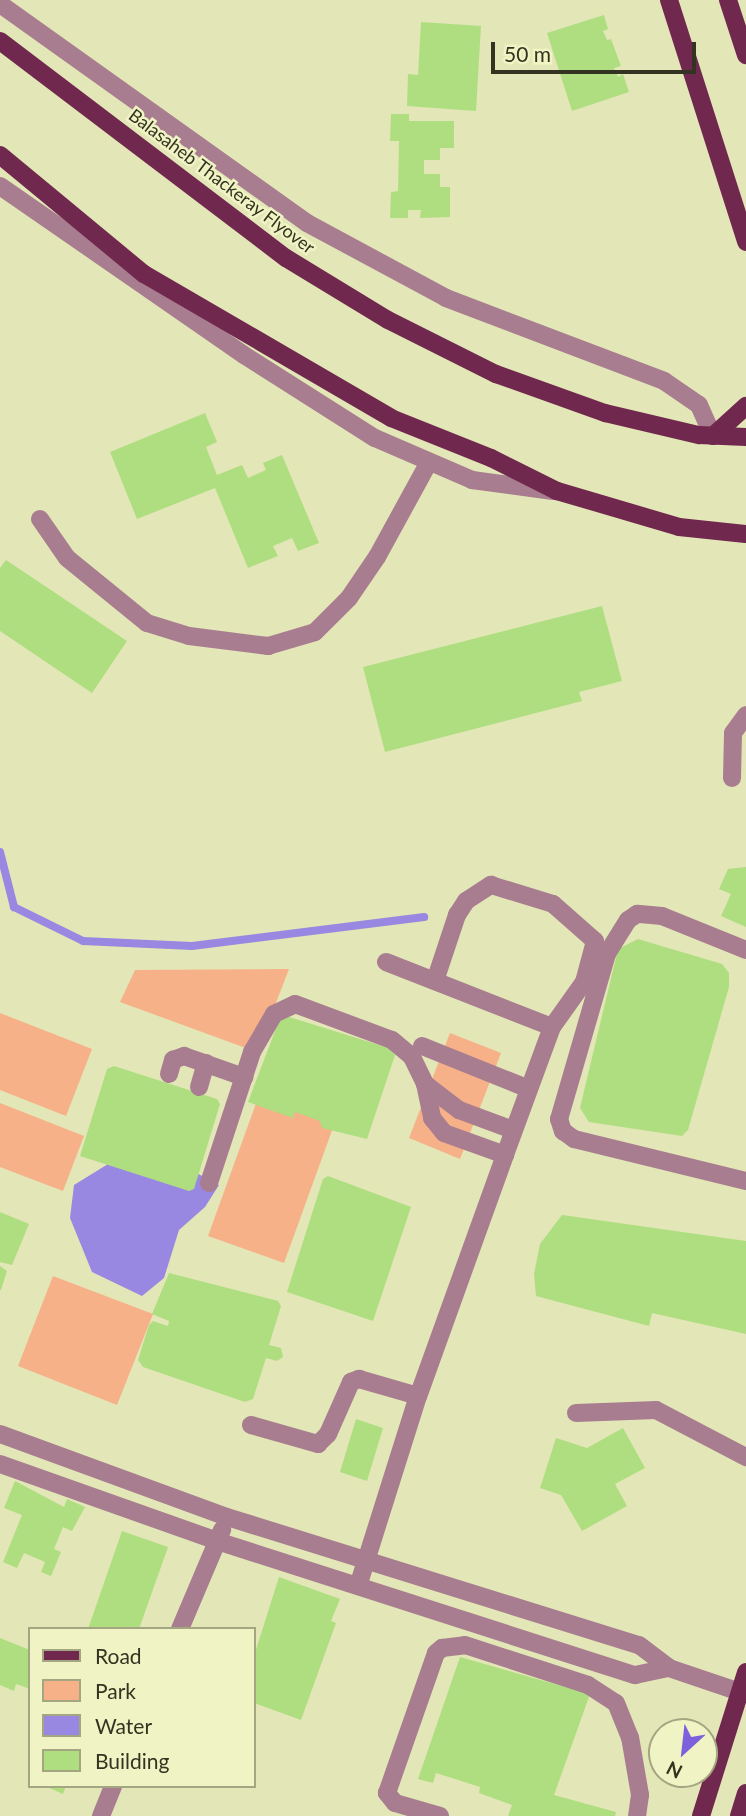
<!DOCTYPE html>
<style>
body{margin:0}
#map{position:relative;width:746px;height:1816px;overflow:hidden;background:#e3e6b6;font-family:Lato,sans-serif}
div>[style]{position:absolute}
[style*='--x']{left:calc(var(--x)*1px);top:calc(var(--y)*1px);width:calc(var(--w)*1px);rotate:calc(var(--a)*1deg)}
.green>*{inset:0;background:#f6b189}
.water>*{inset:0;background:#9888e2}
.stream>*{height:8px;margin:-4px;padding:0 4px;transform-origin:4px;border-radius:4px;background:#9888e2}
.building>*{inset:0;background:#afde81}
.minor>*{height:18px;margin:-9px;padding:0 9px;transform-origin:9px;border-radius:9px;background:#a87d90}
.major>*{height:18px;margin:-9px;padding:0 9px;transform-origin:9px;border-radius:9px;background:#70284e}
span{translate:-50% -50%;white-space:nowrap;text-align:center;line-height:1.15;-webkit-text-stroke:5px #f0f3c3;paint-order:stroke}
.street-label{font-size:18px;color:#333321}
.legend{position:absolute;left:28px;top:1627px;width:228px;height:161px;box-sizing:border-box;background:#f0f3c3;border:2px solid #a4a682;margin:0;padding:9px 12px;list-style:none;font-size:21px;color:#333321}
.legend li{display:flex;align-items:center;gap:14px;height:35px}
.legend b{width:35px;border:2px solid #a4a682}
.north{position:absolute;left:648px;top:1718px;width:70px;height:70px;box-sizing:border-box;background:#f0f3c3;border:2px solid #a4a682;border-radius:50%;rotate:207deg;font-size:19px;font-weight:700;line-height:28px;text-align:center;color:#333321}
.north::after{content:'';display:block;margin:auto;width:24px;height:32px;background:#7d60db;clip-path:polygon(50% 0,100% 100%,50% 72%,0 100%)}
.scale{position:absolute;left:491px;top:42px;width:205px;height:32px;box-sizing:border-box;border:4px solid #333321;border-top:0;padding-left:9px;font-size:21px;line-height:24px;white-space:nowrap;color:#333321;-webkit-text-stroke:5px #f0f3c3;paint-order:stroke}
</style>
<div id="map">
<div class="green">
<i style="clip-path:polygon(289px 969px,257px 1052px,120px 1002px,135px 970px)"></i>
<i style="clip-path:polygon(0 1013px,92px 1049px,66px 1116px,0 1090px)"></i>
<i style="clip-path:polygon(450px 1033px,501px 1053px,460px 1159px,409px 1138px)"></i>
<i style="clip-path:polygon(258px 1098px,334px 1125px,284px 1263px,208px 1236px)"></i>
<i style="clip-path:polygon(0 1103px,84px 1136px,63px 1191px,0 1167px)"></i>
<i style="clip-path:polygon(53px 1276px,153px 1314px,117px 1405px,18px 1366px)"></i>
</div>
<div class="water">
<i style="clip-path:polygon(121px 1156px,191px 1170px,219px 1185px,205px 1207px,179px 1230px,164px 1278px,142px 1296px,92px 1272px,70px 1218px,74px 1185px)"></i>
</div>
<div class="stream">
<i style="--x:0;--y:852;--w:57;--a:75.7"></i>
<i style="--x:14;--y:907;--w:77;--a:26.2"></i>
<i style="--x:83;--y:941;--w:109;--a:2.6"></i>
<i style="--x:192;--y:946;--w:234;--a:-7.1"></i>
</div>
<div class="building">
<i style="clip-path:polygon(604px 15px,608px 29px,603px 31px,607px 40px,611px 39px,621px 66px,614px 68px,618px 77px,623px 74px,629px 92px,572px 111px,547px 33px)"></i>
<i style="clip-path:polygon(421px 22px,481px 26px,476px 111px,407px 106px,408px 74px,418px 75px)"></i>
<i style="clip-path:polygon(391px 114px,409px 114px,409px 121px,454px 121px,454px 148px,440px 148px,440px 160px,424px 160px,424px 174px,440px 174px,440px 187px,450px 187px,450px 217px,420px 218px,421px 210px,408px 210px,408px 218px,390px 218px,391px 192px,398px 191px,399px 141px,390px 141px)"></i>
<i style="clip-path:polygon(205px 413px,217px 442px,206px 447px,217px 475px,242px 465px,248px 478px,266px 470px,263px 463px,282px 455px,319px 543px,298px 551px,292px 538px,273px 546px,278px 556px,248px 568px,215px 488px,137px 519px,110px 452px)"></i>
<i style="clip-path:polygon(6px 560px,127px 641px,92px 693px,0 631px,0 568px)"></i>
<i style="clip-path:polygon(602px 606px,622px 681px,579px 692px,582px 701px,385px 752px,363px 667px)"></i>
<i style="clip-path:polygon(746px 867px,746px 927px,721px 916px,731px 894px,719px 889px,728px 869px)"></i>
<i style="clip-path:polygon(638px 939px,722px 964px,729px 973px,729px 987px,688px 1130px,682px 1136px,589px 1122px,580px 1108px,618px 949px)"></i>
<i style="clip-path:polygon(286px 1016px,389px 1048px,395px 1055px,367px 1139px,322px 1128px,320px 1121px,295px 1112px,293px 1118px,248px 1102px,280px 1018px)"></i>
<i style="clip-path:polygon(114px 1066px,217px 1099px,220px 1104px,194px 1189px,189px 1191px,80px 1156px,107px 1069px)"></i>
<i style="clip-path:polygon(328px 1176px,411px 1207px,373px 1321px,287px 1292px,323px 1179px)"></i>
<i style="clip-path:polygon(0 1212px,29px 1224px,12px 1265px,0 1262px)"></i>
<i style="clip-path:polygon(562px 1215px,746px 1241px,746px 1334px,652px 1313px,649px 1326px,536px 1296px,534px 1274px,540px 1244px)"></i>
<i style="clip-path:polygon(0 1266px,7px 1271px,1px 1290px,0 1290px)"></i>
<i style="clip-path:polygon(169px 1273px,278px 1301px,281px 1306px,269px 1345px,281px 1348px,283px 1357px,277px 1361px,266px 1358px,253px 1399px,245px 1402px,143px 1367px,138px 1360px,149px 1325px,153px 1321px,168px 1326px,169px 1321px,152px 1314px)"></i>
<i style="clip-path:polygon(356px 1419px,383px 1428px,367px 1481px,340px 1472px)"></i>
<i style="clip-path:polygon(623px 1428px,645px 1468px,615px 1484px,627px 1506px,582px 1531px,561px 1495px,540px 1488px,556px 1438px,587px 1448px)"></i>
<i style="clip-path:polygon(15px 1481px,64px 1507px,67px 1499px,85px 1507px,72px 1531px,63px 1527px,54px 1549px,61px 1552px,51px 1576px,41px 1572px,45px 1562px,24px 1553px,17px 1568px,3px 1562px,22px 1515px,4px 1508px)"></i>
<i style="clip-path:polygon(122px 1531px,168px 1547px,139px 1629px,88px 1629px)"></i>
<i style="clip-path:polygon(279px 1577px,340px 1599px,331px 1621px,336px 1623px,301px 1720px,254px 1703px,254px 1656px)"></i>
<i style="clip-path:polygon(0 1638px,30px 1650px,30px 1689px,16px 1684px,14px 1691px,0 1685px)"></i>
<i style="clip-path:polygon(460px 1657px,590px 1694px,554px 1795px,616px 1812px,615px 1816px,508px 1816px,512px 1805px,479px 1793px,480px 1787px,436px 1773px,433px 1783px,418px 1779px)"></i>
<i style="clip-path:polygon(45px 1786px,66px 1786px,63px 1794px)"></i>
</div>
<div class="minor">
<i style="--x:0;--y:4;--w:377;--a:35.5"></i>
<i style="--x:307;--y:223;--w:158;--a:28.3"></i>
<i style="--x:446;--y:298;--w:233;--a:20.8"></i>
<i style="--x:664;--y:381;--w:42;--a:34.4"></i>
<i style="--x:699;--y:405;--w:34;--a:66"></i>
<i style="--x:0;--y:186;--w:297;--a:34.7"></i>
<i style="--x:244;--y:355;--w:155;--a:32.4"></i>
<i style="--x:375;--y:438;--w:106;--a:23.4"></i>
<i style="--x:472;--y:480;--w:82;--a:7.7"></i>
<i style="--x:40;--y:519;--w:47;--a:55.3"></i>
<i style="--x:67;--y:558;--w:103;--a:39.1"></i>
<i style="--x:147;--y:623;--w:44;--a:17.2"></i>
<i style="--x:189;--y:636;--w:80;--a:7.2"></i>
<i style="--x:268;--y:646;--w:49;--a:-16.6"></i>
<i style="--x:315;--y:632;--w:48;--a:-45"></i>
<i style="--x:349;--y:598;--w:50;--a:-55.7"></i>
<i style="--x:377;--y:557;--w:106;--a:-61.3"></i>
<i style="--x:732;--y:778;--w:45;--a:-88.7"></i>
<i style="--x:733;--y:733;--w:22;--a:-54"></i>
<i style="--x:746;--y:950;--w:91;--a:-158"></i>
<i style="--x:662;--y:916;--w:25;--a:-175"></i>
<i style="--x:637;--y:914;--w:11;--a:146"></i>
<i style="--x:628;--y:920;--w:40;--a:122"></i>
<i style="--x:607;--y:954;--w:172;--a:106.2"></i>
<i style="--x:559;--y:1119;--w:13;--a:72"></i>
<i style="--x:563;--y:1131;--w:14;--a:36"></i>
<i style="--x:574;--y:1139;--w:177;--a:13.7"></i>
<i style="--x:386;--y:962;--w:178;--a:21.4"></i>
<i style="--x:435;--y:981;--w:70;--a:-71.6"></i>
<i style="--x:457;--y:915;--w:17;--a:-57"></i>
<i style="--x:466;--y:901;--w:30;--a:-33"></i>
<i style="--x:491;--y:885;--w:65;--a:17"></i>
<i style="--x:553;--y:904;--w:56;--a:41.4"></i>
<i style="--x:595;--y:941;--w:42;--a:105"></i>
<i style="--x:584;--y:982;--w:55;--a:125.4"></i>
<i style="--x:552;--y:1027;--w:136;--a:110.2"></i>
<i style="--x:422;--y:1046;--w:115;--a:21.9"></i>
<i style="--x:169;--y:1074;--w:15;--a:-74"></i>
<i style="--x:173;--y:1060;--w:12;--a:-20"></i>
<i style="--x:184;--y:1056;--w:64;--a:19.3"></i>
<i style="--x:425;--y:1084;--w:43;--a:37.4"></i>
<i style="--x:459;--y:1110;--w:58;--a:20.3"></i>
<i style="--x:199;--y:1087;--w:25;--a:-74"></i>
<i style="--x:209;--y:1183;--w:138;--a:-71.8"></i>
<i style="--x:252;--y:1052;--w:44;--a:-59.9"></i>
<i style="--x:274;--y:1014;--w:23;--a:-25"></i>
<i style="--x:295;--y:1004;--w:103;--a:20.4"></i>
<i style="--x:392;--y:1040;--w:26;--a:40"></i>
<i style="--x:412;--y:1057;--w:30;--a:64"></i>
<i style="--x:425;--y:1084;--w:35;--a:78"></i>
<i style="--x:432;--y:1118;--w:19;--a:51"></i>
<i style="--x:444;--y:1133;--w:65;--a:19.8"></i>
<i style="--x:505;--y:1155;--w:256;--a:109.8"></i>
<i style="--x:418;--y:1396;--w:199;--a:107.5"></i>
<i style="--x:576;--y:1413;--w:80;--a:-2.1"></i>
<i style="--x:656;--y:1410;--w:102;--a:27.6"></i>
<i style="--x:251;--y:1425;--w:70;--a:15.8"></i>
<i style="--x:318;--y:1444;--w:14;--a:-45"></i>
<i style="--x:328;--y:1434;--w:57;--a:-66.1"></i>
<i style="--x:351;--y:1382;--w:9;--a:-21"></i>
<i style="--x:359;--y:1379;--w:61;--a:16.1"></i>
<i style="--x:0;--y:1434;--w:242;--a:20.1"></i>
<i style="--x:227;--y:1517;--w:431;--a:17.3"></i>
<i style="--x:639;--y:1645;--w:38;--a:37"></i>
<i style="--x:669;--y:1668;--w:81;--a:18.7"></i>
<i style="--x:0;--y:1464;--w:230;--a:19.5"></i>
<i style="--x:217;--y:1541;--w:439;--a:17.8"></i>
<i style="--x:635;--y:1675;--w:35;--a:-12"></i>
<i style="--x:180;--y:1629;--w:108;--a:-67"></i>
<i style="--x:101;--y:1816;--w:32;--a:-68"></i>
<i style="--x:440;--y:1816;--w:47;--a:-163.9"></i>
<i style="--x:395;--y:1803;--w:13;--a:-129"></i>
<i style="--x:387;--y:1793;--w:148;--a:-70.7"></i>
<i style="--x:436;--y:1653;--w:8;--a:-40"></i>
<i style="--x:442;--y:1648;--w:23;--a:-7"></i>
<i style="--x:465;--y:1645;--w:129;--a:18"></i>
<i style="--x:588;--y:1685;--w:33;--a:33"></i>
<i style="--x:616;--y:1703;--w:37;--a:68"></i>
<i style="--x:630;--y:1737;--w:59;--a:80.2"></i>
<i style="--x:640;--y:1795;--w:21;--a:98"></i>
</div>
<div class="major">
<i style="--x:669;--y:0;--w:254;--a:72.3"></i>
<i style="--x:728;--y:0;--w:58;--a:71.9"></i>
<i style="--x:0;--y:41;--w:359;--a:37.2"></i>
<i style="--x:286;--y:258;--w:119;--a:31.3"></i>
<i style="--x:388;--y:320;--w:121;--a:26.6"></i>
<i style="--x:496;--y:374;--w:116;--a:19.7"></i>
<i style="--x:605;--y:413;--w:97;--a:13.2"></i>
<i style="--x:699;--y:435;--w:47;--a:2.4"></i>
<i style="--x:0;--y:155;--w:187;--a:39.6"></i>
<i style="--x:144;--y:274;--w:286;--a:30.2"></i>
<i style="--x:391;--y:418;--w:108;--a:21.8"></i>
<i style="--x:491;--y:458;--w:74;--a:26.6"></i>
<i style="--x:557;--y:491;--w:127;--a:16.4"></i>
<i style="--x:679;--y:527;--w:67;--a:6"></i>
<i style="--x:713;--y:436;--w:45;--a:-42.3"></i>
<i style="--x:701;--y:1816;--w:151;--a:-72.6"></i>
<i style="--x:739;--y:1816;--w:24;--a:-73"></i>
</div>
<div class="street-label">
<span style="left:222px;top:181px;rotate:37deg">Balasaheb Thackeray Flyover</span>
</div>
<ul class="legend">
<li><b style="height:9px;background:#70284e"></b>Road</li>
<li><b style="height:19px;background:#f6b189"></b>Park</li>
<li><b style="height:19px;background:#9888e2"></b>Water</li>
<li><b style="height:19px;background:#afde81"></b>Building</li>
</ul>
<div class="north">N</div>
<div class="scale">50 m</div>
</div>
